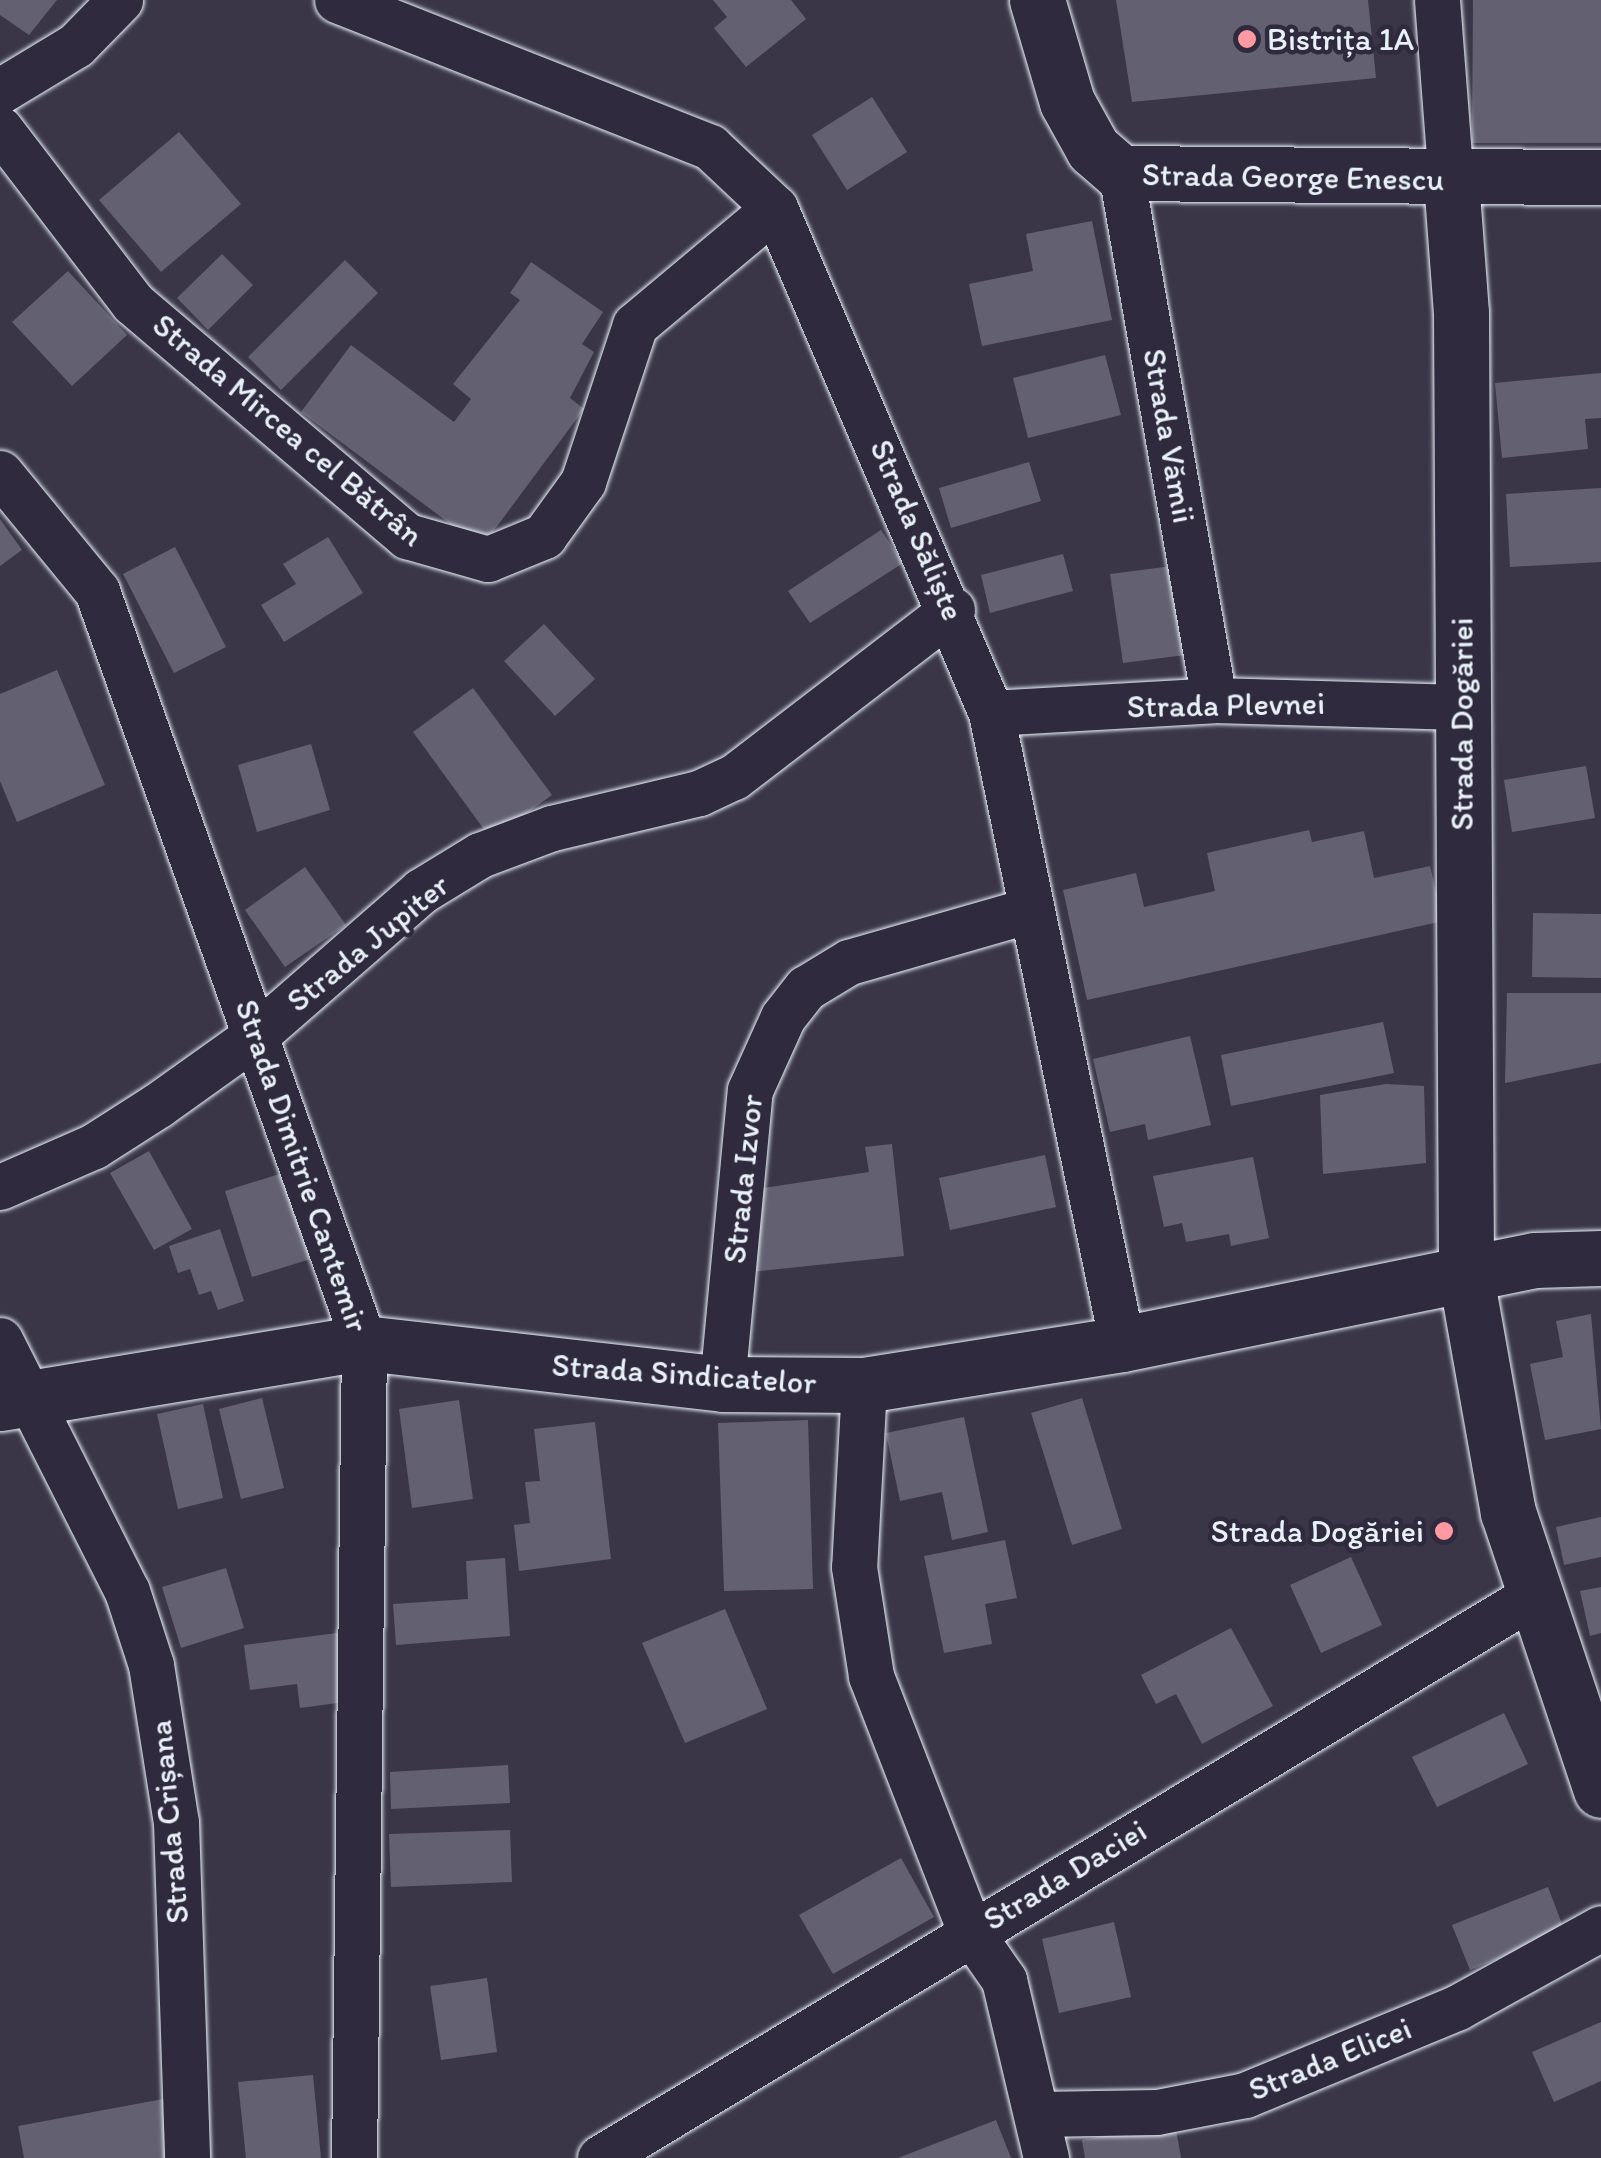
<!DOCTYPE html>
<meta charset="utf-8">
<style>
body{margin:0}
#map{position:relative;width:1601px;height:2158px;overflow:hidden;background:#3a3648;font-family:Itim,sans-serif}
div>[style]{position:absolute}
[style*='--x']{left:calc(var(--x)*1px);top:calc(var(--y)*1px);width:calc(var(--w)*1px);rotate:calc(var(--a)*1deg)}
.building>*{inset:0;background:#636171}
.roads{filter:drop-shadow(0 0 2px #e8f1f8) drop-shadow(0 0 2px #e8f1f8)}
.minor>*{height:45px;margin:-22.5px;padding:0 22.5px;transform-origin:22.5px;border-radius:22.5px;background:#2f2a3d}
.tertiary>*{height:55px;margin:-27.5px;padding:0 27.5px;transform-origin:27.5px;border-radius:27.5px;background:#2f2a3d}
.dots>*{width:28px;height:28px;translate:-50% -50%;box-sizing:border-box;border:5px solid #2f2a3d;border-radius:50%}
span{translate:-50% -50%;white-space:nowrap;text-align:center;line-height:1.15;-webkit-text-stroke:9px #2f2a3d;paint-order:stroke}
.poi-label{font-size:32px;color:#e8f1f8}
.left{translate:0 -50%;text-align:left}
.right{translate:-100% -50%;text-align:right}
.street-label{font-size:32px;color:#e8f1f8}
</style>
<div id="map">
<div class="building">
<i style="clip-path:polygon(0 0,57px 0,29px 35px,0 15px)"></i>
<i style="clip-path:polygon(713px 0,791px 0,806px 19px,746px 67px,714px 28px,727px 17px)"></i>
<i style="clip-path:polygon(1116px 0,1368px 0,1376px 78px,1132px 102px)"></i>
<i style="clip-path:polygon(1473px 0,1601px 0,1601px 143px,1472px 143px)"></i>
<i style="clip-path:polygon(872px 97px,907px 152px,847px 190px,812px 135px)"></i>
<i style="clip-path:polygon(179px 132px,241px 204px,161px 272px,99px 200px)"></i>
<i style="clip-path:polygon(1092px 221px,1112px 320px,982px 346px,969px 284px,1033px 271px,1026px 234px)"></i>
<i style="clip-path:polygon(222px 254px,253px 285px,208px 330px,177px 298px)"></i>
<i style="clip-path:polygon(345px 260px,378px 293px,281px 390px,248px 357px)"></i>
<i style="clip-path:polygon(531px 262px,603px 312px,582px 344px,594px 352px,570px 398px,584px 409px,492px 533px,469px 538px,301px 412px,351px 345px,454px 422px,471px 399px,453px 384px,520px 300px,510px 293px)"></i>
<i style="clip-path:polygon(68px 271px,127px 335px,72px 386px,12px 322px)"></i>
<i style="clip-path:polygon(1105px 355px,1121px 415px,1028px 438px,1013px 378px)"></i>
<i style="clip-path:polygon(1601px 373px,1601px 418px,1585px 419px,1588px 449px,1502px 458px,1495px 383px)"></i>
<i style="clip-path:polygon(1029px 462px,1041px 501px,951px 528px,939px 488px)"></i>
<i style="clip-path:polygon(1601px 488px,1601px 562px,1510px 567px,1506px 494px)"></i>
<i style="clip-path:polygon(0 519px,22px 550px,0 566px)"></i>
<i style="clip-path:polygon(881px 530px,903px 563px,810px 623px,788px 591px)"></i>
<i style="clip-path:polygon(328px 537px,363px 593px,284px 642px,261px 605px,296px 584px,283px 564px)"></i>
<i style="clip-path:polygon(175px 547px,226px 647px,174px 673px,123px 574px)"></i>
<i style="clip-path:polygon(1063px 554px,1073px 591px,990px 613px,981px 575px)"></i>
<i style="clip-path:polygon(1172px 566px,1185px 655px,1123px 663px,1110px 574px)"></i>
<i style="clip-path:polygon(544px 624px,595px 679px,555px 716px,504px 661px)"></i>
<i style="clip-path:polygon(57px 670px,105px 785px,17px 822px,0 781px,0 694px)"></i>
<i style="clip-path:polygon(473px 688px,552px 795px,491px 839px,413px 732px)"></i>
<i style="clip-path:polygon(311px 744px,330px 810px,257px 832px,238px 765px)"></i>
<i style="clip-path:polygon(1586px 766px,1595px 818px,1512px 832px,1504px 780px)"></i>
<i style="clip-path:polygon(1309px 830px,1312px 842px,1364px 831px,1374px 878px,1430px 866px,1443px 921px,1087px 1000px,1063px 890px,1136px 873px,1144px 907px,1215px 891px,1207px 853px)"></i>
<i style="clip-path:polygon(305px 867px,346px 925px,285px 967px,245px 910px)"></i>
<i style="clip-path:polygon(1533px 913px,1601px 914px,1601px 978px,1532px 977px)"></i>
<i style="clip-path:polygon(1507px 993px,1601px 993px,1601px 1063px,1505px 1083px)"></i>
<i style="clip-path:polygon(1383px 1022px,1394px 1073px,1231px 1106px,1221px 1055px)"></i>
<i style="clip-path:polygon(1190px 1036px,1211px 1125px,1148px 1140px,1145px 1124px,1110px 1132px,1093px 1059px)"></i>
<i style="clip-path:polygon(1386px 1084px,1424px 1086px,1426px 1163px,1323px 1174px,1320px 1095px)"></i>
<i style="clip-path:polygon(892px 1144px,904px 1256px,741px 1273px,751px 1190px,869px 1172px,865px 1147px)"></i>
<i style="clip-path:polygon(149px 1151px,192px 1229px,154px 1250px,110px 1173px)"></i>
<i style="clip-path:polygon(1045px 1155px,1056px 1207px,950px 1230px,939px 1178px)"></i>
<i style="clip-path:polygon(1253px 1157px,1269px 1238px,1231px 1246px,1229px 1234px,1186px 1242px,1182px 1223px,1164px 1227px,1153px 1176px)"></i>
<i style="clip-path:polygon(286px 1172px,314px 1258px,252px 1277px,225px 1191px)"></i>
<i style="clip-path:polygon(220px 1229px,244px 1301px,218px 1310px,211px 1291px,199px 1295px,190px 1269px,178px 1273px,169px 1246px)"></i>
<i style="clip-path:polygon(1591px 1314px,1601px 1429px,1545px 1440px,1530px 1364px,1563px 1357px,1556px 1321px)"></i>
<i style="clip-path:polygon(262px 1398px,284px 1488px,241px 1499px,219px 1409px)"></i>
<i style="clip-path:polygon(1082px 1398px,1122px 1529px,1072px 1545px,1031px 1413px)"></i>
<i style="clip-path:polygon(459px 1400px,473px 1499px,412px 1508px,399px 1409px)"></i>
<i style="clip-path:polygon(203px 1404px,223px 1498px,178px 1509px,157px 1414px)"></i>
<i style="clip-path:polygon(964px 1417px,988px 1532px,952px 1540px,942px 1492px,900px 1501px,886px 1433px)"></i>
<i style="clip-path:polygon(808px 1420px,813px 1589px,724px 1591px,718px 1423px)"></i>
<i style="clip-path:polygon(595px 1422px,611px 1559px,519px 1571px,514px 1525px,530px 1523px,525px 1482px,540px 1481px,534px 1429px)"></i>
<i style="clip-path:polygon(1601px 1517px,1601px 1557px,1564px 1565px,1556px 1527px)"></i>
<i style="clip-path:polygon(1005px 1540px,1017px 1598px,985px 1604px,992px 1644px,944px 1653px,924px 1556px)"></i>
<i style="clip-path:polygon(1351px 1557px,1382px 1625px,1321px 1653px,1290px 1585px)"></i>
<i style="clip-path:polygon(505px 1558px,510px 1636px,396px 1645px,393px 1604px,468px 1599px,466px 1561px)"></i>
<i style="clip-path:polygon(226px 1568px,244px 1628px,181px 1648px,162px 1587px)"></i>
<i style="clip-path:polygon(1601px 1587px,1601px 1633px,1590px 1636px,1580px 1591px)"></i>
<i style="clip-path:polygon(725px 1609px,767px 1709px,685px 1743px,642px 1643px)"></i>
<i style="clip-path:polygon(1231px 1628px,1273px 1706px,1202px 1744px,1176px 1694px,1156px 1704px,1141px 1675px)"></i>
<i style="clip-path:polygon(337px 1633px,345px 1702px,300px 1708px,297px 1684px,250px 1690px,244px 1645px)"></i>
<i style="clip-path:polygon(1504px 1713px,1528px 1764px,1437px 1807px,1412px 1757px)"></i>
<i style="clip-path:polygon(508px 1765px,510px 1803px,391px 1809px,390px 1772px)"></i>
<i style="clip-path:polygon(510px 1830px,512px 1882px,391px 1887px,389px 1834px)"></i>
<i style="clip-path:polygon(901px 1858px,934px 1917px,833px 1974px,799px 1915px)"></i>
<i style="clip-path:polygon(1548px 1887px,1565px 1932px,1470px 1970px,1452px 1925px)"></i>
<i style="clip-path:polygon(1114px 1922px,1131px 1997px,1059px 2013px,1042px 1939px)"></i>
<i style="clip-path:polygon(487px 1978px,497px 2052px,441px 2060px,430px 1986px)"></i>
<i style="clip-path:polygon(1601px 2022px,1601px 2081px,1554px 2102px,1532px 2052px)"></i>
<i style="clip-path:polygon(313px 2075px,321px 2158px,246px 2158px,238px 2082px)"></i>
<i style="clip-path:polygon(163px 2099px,173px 2158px,24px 2158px,18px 2126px)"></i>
<i style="clip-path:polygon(996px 2120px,1011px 2158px,898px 2158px)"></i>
<i style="clip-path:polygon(1175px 2124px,1181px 2158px,1085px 2158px,1082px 2140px)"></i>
</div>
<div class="roads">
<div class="minor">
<i style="--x:337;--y:0;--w:401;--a:21.5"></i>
<i style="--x:710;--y:147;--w:89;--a:43.2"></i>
<i style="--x:775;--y:208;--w:549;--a:66.84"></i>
<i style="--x:991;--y:713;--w:644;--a:78.27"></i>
<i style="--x:1437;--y:0;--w:181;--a:85.6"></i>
<i style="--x:0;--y:91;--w:89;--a:-31.2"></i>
<i style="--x:76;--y:45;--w:63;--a:-45.6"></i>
<i style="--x:0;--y:129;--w:219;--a:52.6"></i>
<i style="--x:133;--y:303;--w:360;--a:40.4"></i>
<i style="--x:407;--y:536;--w:84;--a:15.9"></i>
<i style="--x:488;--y:559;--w:61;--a:-22.3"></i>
<i style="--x:544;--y:536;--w:67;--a:-54.2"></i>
<i style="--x:583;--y:482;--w:165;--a:-71.7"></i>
<i style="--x:635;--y:325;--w:182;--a:-39.9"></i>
<i style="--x:1121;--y:173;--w:535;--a:79.99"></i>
<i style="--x:0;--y:473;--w:153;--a:50.6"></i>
<i style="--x:97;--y:591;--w:798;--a:70.45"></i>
<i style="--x:364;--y:1343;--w:815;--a:90.7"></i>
<i style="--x:991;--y:713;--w:223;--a:-3.3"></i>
<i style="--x:1214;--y:700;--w:247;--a:1.6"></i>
<i style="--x:0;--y:1187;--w:103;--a:-23.6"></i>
<i style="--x:94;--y:1146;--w:76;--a:-32.6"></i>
<i style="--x:158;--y:1105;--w:120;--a:-35.5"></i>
<i style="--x:256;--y:1035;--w:219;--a:-41.1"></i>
<i style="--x:421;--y:891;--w:69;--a:-31.4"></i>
<i style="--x:480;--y:855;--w:77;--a:-20.6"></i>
<i style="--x:552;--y:828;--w:151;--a:-13.4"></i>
<i style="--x:699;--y:793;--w:38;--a:-25"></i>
<i style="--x:734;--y:777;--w:275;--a:-37.5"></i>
<i style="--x:0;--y:1340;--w:281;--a:63.2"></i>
<i style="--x:127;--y:1591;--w:78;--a:72"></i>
<i style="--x:151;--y:1665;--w:159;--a:81"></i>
<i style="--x:176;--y:1822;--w:336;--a:88.1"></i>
<i style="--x:722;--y:1384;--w:295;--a:-84.6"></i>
<i style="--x:750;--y:1090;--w:80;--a:-65.7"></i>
<i style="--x:783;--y:1017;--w:37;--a:-52"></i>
<i style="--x:806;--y:988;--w:50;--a:-31.2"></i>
<i style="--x:849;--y:962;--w:188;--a:-16"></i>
<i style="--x:864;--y:1385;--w:182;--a:93.1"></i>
<i style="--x:854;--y:1567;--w:110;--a:81.1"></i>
<i style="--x:871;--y:1676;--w:274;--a:68.8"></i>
<i style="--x:970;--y:1931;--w:60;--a:55.2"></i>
<i style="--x:1004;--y:1980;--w:183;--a:76.7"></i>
<i style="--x:1037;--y:2114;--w:120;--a:-1"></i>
<i style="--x:1157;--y:2112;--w:90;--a:-10.9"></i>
<i style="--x:1245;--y:2095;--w:230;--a:-22.4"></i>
<i style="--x:1458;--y:2007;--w:163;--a:-28.9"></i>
<i style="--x:600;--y:2158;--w:1088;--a:-31.09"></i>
</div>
<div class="tertiary">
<i style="--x:1037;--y:0;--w:106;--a:73.6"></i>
<i style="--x:1067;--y:102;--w:54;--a:61"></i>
<i style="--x:1093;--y:149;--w:37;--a:41"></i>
<i style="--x:1121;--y:173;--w:480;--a:0.5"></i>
<i style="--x:1451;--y:180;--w:133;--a:85.7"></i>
<i style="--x:1461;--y:313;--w:964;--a:89.7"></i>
<i style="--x:1466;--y:1277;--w:239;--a:79.9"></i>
<i style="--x:1508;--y:1512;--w:293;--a:71.5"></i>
<i style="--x:0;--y:1403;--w:369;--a:-9.4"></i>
<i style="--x:364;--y:1343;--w:360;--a:6.5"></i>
<i style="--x:722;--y:1384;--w:142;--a:0.4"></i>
<i style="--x:864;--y:1385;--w:261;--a:-9"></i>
<i style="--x:1122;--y:1344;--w:421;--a:-11.5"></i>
<i style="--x:1535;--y:1260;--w:66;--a:-1.7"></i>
</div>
</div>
<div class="dots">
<i style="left:1247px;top:39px;background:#ff9aa2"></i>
<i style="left:1444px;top:1531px;background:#ff9aa2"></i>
</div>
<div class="poi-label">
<span class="left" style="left:1267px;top:39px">Bistrița 1A</span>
<span class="right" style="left:1424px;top:1531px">Strada Dogăriei</span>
</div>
<div class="street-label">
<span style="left:1293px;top:177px;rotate:1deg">Strada George Enescu</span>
<span style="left:288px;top:430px;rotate:40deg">Strada Mircea cel Bătrân</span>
<span style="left:1169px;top:436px;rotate:80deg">Strada Vămii</span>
<span style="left:917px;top:530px;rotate:67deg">Strada Săliște</span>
<span style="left:1226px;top:705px;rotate:-1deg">Strada Plevnei</span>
<span style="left:1462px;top:724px;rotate:-90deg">Strada Dogăriei</span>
<span style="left:368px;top:943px;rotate:-39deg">Strada Jupiter</span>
<span style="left:302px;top:1166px;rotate:71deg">Strada Dimitrie Cantemir</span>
<span style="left:743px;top:1179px;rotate:-84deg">Strada Izvor</span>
<span style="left:684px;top:1374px;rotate:4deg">Strada Sindicatelor</span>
<span style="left:169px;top:1822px;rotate:-95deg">Strada Crișana</span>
<span style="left:1065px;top:1875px;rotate:-31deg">Strada Daciei</span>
<span style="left:1330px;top:2059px;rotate:-22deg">Strada Elicei</span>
</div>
</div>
